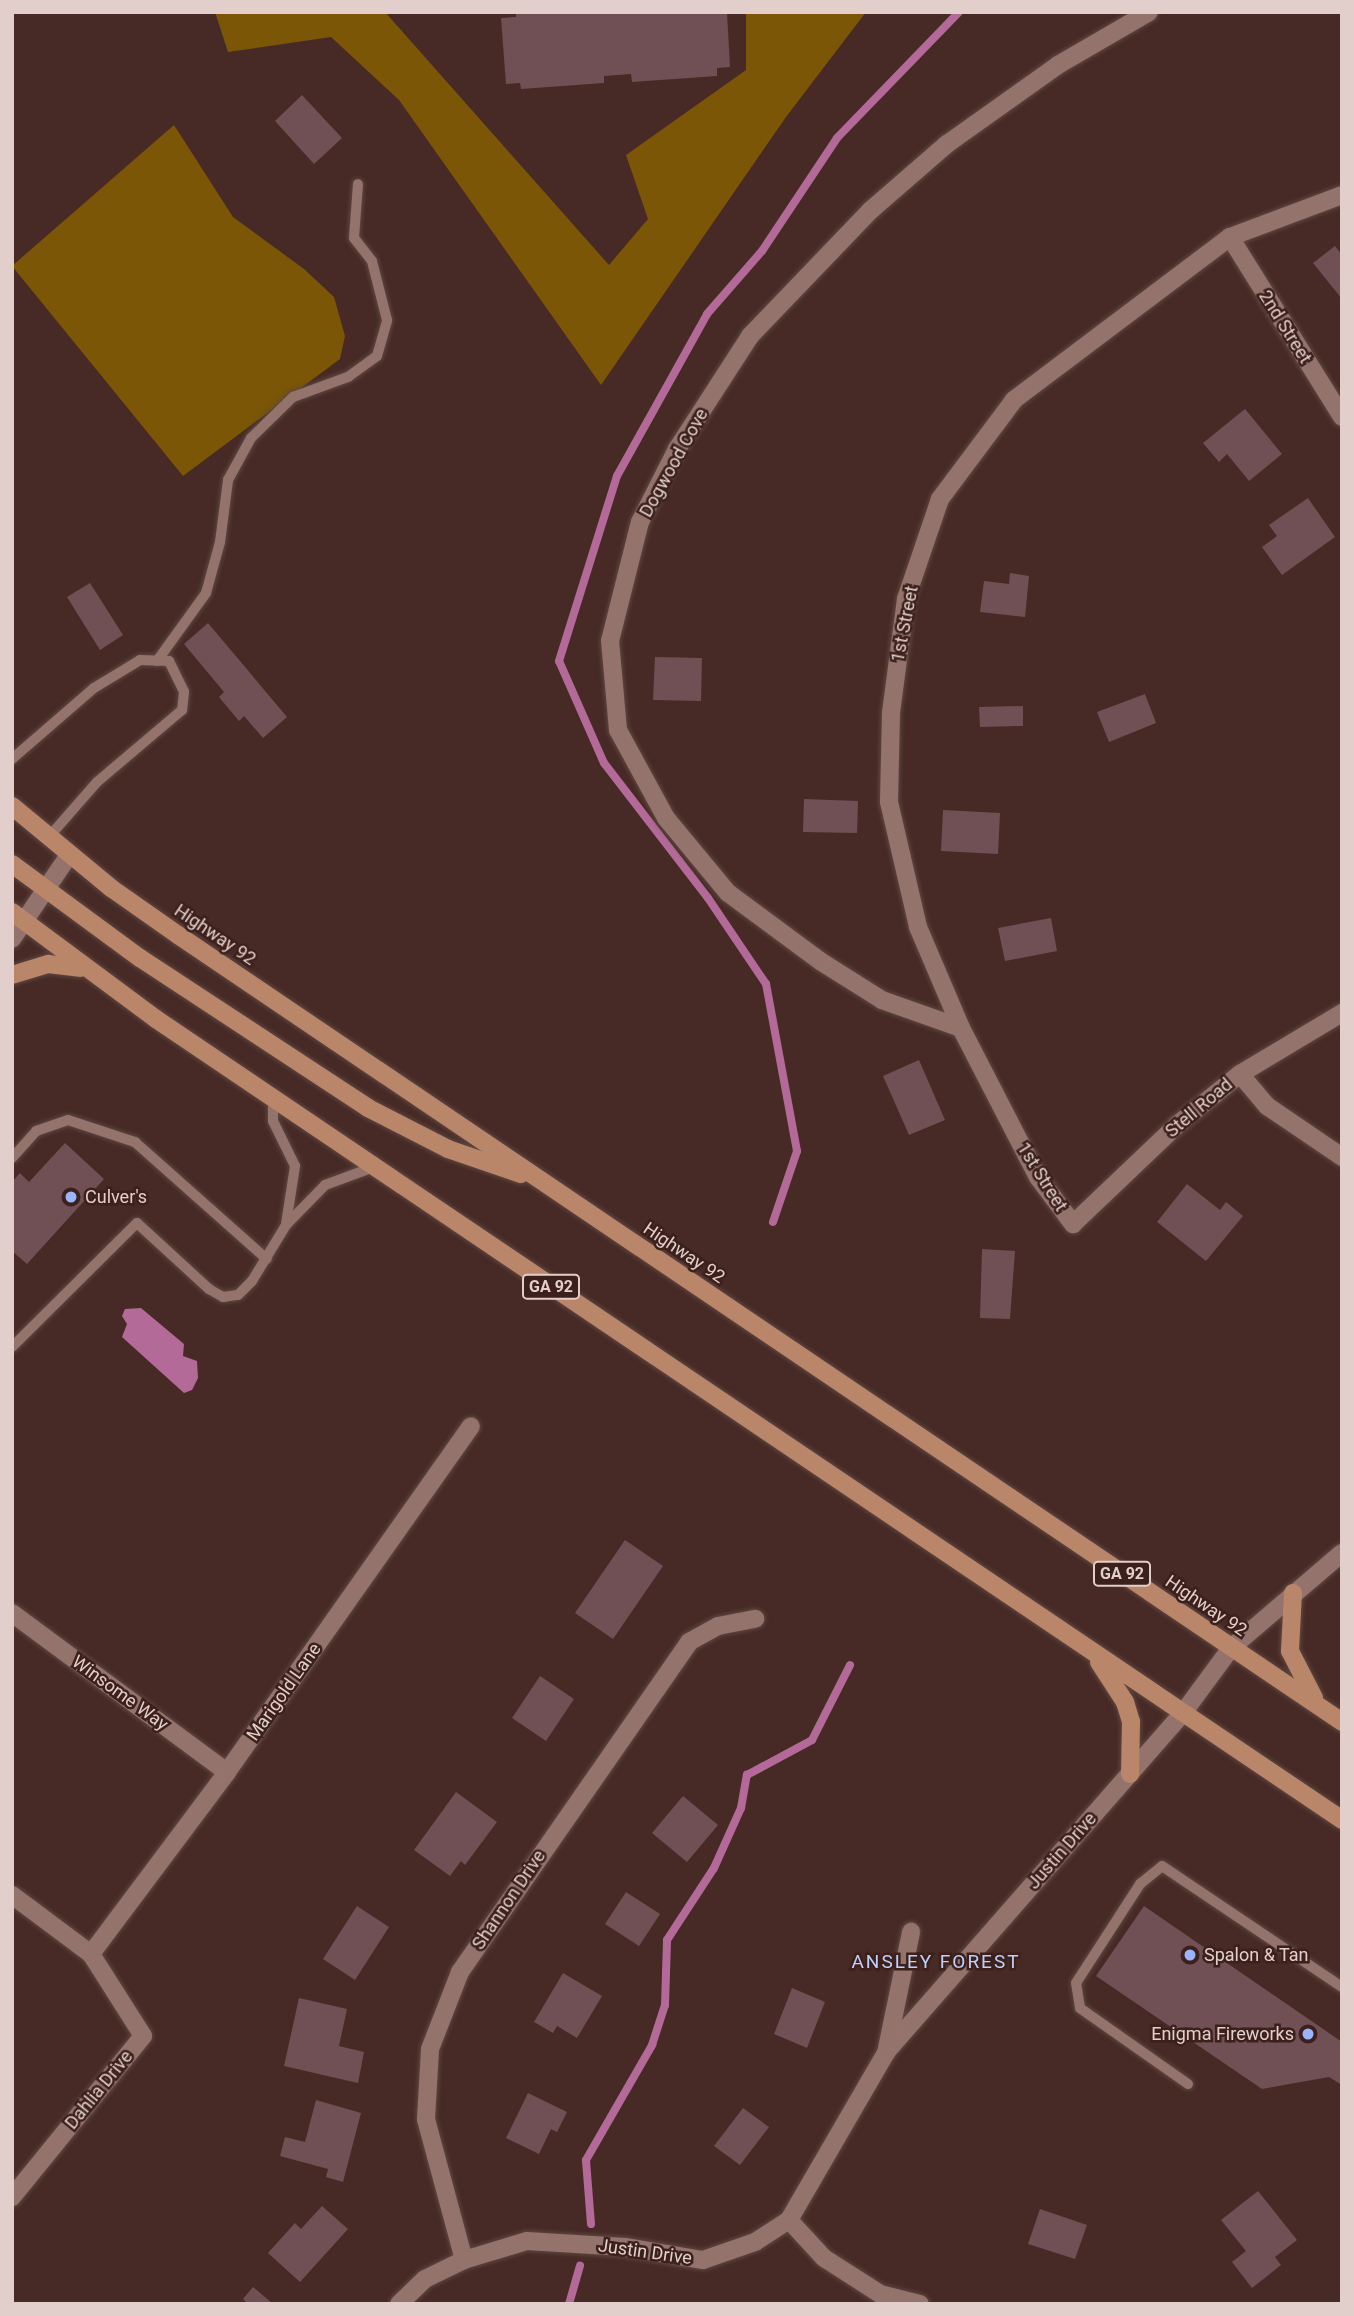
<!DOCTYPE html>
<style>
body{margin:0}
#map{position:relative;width:1354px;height:2316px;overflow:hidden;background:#472a25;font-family:Roboto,sans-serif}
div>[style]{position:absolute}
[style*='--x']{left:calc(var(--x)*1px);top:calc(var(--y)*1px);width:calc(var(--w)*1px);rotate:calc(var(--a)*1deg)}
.green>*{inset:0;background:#7a5606}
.water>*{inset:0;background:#b36a98}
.stream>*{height:8px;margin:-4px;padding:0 4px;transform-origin:4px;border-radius:4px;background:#b36a98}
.building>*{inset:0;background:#705055}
.roads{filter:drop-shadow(0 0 2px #5f4742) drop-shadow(0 0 2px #5f4742)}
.lane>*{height:10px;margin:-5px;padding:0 5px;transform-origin:5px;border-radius:5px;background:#95736d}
.street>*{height:18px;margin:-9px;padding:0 9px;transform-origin:9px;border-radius:9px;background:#95736d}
.secondary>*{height:18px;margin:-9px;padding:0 9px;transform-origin:9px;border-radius:9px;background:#95736d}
.primary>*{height:18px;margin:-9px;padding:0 9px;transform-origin:9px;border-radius:9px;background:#ba8669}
.dots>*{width:19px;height:19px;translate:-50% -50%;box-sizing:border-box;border:4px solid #3c201b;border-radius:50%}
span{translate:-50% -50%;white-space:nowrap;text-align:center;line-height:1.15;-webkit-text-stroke:5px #3c201b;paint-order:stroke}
.shield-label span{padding:2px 5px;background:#3c201b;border:2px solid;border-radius:5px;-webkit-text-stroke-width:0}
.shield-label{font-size:16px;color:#e2cfcb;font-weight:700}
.street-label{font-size:18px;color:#e2cfcb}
.poi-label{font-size:18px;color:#e2cfcb}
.left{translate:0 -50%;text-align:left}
.right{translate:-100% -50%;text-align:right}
.neighbourhood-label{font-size:19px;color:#c0cff9;letter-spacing:2px}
.frame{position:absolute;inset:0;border:14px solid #e2cfcb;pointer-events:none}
</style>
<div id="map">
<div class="green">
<i style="clip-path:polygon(215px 12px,385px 12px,609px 265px,648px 219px,626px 155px,746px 70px,746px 12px,866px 12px,786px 117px,601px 385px,399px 100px,331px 37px,228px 52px)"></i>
<i style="clip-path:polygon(174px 125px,233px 217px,304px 269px,334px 297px,345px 336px,340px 359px,183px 476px,12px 266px)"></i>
</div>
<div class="water">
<i style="clip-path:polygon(141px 1308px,184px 1344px,183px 1356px,197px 1361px,198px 1378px,192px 1390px,184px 1393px,122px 1337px,127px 1324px,122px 1316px,125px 1309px)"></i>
</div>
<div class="stream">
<i style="--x:773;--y:1222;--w:75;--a:-71.3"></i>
<i style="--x:797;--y:1151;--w:170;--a:-100.5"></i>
<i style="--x:766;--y:984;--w:104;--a:-124"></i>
<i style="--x:708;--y:898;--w:170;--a:-127.6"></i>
<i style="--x:604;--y:763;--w:111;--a:-113.8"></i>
<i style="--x:559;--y:661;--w:194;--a:-72.6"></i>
<i style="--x:617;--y:476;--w:185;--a:-60.9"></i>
<i style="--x:707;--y:314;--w:84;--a:-48.9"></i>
<i style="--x:762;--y:251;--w:136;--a:-56.4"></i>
<i style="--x:837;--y:138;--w:175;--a:-45.9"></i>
<i style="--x:591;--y:2224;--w:64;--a:-94.5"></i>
<i style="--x:586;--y:2160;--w:133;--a:-60.1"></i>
<i style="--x:652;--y:2045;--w:42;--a:-72"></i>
<i style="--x:665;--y:2005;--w:65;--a:-88.2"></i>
<i style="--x:667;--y:1940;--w:86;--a:-56.9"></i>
<i style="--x:714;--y:1868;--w:66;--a:-65.8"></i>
<i style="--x:741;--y:1808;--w:34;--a:-80"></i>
<i style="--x:747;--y:1775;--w:74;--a:-28.3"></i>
<i style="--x:812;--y:1740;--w:84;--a:-63.1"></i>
<i style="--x:569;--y:2304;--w:40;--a:-74"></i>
</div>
<div class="building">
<i style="clip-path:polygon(516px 12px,727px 12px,730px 67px,717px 68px,717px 76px,632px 82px,631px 74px,604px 76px,604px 83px,521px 89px,520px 83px,506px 84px,501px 18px,516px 17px)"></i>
<i style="clip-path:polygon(302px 95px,342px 138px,314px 164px,275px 121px)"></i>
<i style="clip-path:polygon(1335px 246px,1342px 255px,1342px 299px,1313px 263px)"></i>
<i style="clip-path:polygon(1245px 409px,1282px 454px,1249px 481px,1227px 454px,1219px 462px,1203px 443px)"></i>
<i style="clip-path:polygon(1308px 498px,1335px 537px,1282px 575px,1262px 547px,1277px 536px,1269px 525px)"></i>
<i style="clip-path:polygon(1010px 573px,1029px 576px,1025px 617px,980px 612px,984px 581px,1009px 584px)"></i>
<i style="clip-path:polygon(90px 583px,123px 635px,100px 650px,67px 597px)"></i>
<i style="clip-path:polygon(208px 623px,287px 717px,263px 738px,244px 716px,239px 721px,219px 697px,224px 692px,184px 644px)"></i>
<i style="clip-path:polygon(655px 657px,702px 658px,701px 701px,653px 700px)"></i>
<i style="clip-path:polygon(1145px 694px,1156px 723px,1109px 742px,1097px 712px)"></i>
<i style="clip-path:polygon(1023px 706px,1023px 726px,980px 727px,979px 707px)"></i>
<i style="clip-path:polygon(804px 799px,858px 801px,857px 833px,803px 832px)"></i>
<i style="clip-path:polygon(943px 810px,1000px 813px,998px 854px,941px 851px)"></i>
<i style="clip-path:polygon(1051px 918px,1057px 951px,1005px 961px,998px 928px)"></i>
<i style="clip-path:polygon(919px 1060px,945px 1120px,909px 1135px,883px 1076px)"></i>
<i style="clip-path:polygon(65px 1143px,104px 1179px,27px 1264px,12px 1251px,12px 1182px,20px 1173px,29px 1182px)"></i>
<i style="clip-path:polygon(1187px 1184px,1220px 1210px,1226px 1202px,1243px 1216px,1206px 1261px,1157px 1222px)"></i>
<i style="clip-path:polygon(982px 1249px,1015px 1251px,1010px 1319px,980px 1318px)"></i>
<i style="clip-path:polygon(625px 1540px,663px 1566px,613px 1639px,575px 1613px)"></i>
<i style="clip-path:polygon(540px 1676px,574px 1699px,546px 1741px,512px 1718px)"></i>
<i style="clip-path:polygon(456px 1792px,497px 1822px,465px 1865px,461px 1861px,450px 1876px,414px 1850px)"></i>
<i style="clip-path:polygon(683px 1796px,718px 1825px,687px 1862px,652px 1833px)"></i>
<i style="clip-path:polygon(626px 1892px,660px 1914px,639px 1946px,605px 1924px)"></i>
<i style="clip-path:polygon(357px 1906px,389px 1927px,355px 1980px,323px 1959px)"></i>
<i style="clip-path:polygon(1144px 1906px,1342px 2042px,1342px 2085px,1329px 2077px,1262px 2089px,1096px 1976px)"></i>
<i style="clip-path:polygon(563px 1973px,602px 1996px,577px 2038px,557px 2026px,553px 2033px,534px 2022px)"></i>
<i style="clip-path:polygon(792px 1988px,825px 2002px,807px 2048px,774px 2034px)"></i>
<i style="clip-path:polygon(299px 1998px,347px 2009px,339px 2046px,364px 2052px,358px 2083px,284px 2066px)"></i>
<i style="clip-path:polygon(528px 2093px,567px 2112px,557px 2132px,551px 2129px,539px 2154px,506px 2138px)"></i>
<i style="clip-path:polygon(316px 2100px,361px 2113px,343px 2182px,326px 2177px,328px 2169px,280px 2156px,285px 2137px,305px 2142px)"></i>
<i style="clip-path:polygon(743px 2108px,769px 2127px,740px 2165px,714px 2146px)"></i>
<i style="clip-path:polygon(1258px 2191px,1297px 2240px,1275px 2257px,1281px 2265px,1252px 2288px,1232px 2262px,1246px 2251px,1221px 2220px)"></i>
<i style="clip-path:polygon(322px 2206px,348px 2229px,300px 2282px,268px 2253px,295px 2223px,301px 2229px)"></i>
<i style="clip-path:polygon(1040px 2209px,1087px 2225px,1075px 2259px,1028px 2244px)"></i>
<i style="clip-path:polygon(253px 2287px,273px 2304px,248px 2304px,243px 2299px)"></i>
</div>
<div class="roads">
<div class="lane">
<i style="--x:157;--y:661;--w:84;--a:-54.2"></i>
<i style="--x:206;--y:593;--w:53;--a:-74.6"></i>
<i style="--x:220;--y:542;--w:63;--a:-82.6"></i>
<i style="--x:228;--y:480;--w:48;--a:-61.3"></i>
<i style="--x:251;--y:438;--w:59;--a:-44.3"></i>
<i style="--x:293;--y:397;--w:59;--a:-20"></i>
<i style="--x:348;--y:377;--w:36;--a:-36"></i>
<i style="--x:377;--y:356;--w:37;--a:-74"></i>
<i style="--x:387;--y:320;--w:61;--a:-104.3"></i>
<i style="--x:372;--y:261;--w:29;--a:-128"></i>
<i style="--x:354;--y:238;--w:54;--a:-85.8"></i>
<i style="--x:12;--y:759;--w:108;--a:-40.9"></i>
<i style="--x:94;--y:688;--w:54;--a:-31.3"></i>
<i style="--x:140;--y:660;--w:29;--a:2"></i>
<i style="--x:169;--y:661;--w:34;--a:64"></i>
<i style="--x:184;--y:692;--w:18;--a:96"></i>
<i style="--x:182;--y:710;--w:111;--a:139.7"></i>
<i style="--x:97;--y:782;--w:74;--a:131.2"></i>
<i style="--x:273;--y:1099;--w:22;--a:90"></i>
<i style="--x:273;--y:1121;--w:50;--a:63.9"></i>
<i style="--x:295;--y:1166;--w:59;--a:98.8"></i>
<i style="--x:12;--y:1158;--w:36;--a:-48"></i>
<i style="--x:36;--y:1131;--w:34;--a:-19"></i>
<i style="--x:68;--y:1120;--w:71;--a:18.2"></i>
<i style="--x:135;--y:1142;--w:176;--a:41.6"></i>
<i style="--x:12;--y:1347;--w:176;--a:-44.8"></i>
<i style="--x:137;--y:1223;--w:98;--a:42.5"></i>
<i style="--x:209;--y:1289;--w:16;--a:30"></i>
<i style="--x:223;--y:1297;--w:15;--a:-8"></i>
<i style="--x:238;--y:1295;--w:20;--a:-45"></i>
<i style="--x:252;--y:1281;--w:66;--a:-58.7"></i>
<i style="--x:286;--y:1225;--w:56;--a:-45.7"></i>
<i style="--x:325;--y:1185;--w:52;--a:-20.2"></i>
<i style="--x:1188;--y:2084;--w:132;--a:-144.9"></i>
<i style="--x:1080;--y:2008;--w:25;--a:-99"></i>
<i style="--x:1076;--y:1983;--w:118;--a:-57.1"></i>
<i style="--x:1140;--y:1884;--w:28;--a:-39"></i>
<i style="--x:1162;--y:1866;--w:217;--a:33.9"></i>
</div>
<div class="street">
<i style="--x:1342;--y:195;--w:120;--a:159.4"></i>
<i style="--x:1230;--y:237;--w:271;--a:143"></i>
<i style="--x:1014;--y:400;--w:124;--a:126.8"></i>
<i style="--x:940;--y:499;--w:106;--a:108.8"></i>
<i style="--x:906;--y:599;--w:115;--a:97.5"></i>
<i style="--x:891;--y:713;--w:89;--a:91.3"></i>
<i style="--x:889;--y:802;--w:128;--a:76.9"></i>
<i style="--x:918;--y:927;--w:110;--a:66.9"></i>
<i style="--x:961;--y:1028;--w:168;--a:62.7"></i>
<i style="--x:1038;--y:1177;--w:59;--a:53.3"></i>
<i style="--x:1073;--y:1224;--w:144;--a:-43.6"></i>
<i style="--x:1177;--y:1125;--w:81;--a:-39"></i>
<i style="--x:1240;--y:1074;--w:119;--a:-30.9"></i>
<i style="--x:1230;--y:237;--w:212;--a:58.1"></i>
<i style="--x:961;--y:1028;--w:84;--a:-160.5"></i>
<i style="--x:882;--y:1000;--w:73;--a:-147.8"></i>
<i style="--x:820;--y:961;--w:114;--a:-143.5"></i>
<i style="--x:728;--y:893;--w:97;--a:-129.6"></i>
<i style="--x:666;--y:818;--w:100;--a:-118.6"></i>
<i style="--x:618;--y:730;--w:89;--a:-95.1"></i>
<i style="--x:610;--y:641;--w:123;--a:-75.9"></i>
<i style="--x:640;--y:522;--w:82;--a:-63.1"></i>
<i style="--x:677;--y:449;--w:135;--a:-57.1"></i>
<i style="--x:750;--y:336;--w:175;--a:-46.2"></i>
<i style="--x:871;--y:210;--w:101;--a:-41"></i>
<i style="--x:947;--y:144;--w:136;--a:-35.4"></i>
<i style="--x:1058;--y:65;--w:105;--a:-30.2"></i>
<i style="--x:1240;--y:1074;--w:42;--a:49.8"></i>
<i style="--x:1267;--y:1106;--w:91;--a:34.2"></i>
<i style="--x:12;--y:1613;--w:267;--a:36.5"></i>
<i style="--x:12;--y:1895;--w:99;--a:36.8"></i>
<i style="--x:91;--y:1954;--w:97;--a:57.6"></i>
<i style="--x:143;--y:2036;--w:208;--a:129.1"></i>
<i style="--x:91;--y:1954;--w:227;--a:-53.2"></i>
<i style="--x:227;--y:1772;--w:423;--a:-54.8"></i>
<i style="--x:887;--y:2051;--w:449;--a:-48.8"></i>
<i style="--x:1183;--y:1713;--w:81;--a:-53.6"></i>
<i style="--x:1231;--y:1648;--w:146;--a:-40.6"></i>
<i style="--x:789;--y:2220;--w:52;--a:47.4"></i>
<i style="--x:824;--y:2258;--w:67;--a:32.7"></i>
<i style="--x:880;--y:2294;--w:41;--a:14"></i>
<i style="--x:464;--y:2260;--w:146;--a:-105.1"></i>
<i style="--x:426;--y:2119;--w:70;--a:-86.7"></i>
<i style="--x:430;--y:2049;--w:83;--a:-68.7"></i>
<i style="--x:460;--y:1972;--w:402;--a:-55.2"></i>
<i style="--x:689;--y:1642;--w:33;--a:-29"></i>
<i style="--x:718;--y:1626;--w:38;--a:-11"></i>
<i style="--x:399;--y:2304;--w:36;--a:-44"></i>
<i style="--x:425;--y:2279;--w:43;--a:-26"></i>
<i style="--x:464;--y:2260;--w:66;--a:-16.8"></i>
<i style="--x:527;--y:2241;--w:98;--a:3.5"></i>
<i style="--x:625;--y:2247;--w:79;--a:9.5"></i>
<i style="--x:703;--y:2260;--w:55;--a:-19.1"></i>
<i style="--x:755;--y:2242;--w:40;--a:-32.9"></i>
<i style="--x:789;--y:2220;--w:193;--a:-59.9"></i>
<i style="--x:886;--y:2053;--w:124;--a:-78.3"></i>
</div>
<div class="secondary">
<i style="--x:12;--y:939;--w:102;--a:-55.8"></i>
</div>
<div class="primary">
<i style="--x:12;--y:806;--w:129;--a:39.6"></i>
<i style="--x:111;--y:888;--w:82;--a:35"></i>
<i style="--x:178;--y:935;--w:1405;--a:34.06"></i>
<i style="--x:12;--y:864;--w:159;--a:36.3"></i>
<i style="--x:140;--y:958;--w:273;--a:33.3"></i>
<i style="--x:368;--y:1108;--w:90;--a:27.1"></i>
<i style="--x:448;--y:1149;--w:77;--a:18.9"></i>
<i style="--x:12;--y:912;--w:179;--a:36.6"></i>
<i style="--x:156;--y:1019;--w:1431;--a:34.03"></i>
<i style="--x:12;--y:975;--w:38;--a:-17"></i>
<i style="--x:48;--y:964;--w:32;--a:7"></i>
<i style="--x:1293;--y:1593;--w:58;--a:93"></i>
<i style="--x:1290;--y:1651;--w:53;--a:62.9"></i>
<i style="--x:1099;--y:1662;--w:48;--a:57"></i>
<i style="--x:1125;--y:1702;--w:21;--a:73"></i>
<i style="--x:1131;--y:1722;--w:52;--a:91.1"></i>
</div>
</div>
<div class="dots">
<i style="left:71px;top:1197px;background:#9bb4fd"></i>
<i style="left:1190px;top:1955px;background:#9bb4fd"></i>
<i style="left:1308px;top:2034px;background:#9bb4fd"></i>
</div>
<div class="shield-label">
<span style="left:551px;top:1287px">GA 92</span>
<span style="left:1122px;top:1574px">GA 92</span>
</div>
<div class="street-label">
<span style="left:1285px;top:327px;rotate:58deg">2nd Street</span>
<span style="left:674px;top:463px;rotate:-61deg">Dogwood Cove</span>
<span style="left:905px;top:624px;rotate:-79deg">1st Street</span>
<span style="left:215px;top:935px;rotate:34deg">Highway 92</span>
<span style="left:1199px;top:1108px;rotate:-40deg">Stell Road</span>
<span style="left:1042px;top:1177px;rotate:58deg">1st Street</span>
<span style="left:684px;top:1253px;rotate:34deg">Highway 92</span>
<span style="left:1206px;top:1606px;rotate:34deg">Highway 92</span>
<span style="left:284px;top:1692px;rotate:-55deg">Marigold Lane</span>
<span style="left:120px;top:1693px;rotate:36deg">Winsome Way</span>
<span style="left:1062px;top:1851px;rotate:-49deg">Justin Drive</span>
<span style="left:509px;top:1900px;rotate:-56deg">Shannon Drive</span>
<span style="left:99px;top:2090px;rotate:-51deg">Dahlia Drive</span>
<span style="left:645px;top:2252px;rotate:8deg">Justin Drive</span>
</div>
<div class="poi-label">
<span class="left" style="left:85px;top:1197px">Culver's</span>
<span class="left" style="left:1204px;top:1955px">Spalon &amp; Tan</span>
<span class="right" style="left:1294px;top:2034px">Enigma Fireworks</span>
</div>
<div class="neighbourhood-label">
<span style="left:936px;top:1962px">ANSLEY FOREST</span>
</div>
<div class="frame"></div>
</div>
